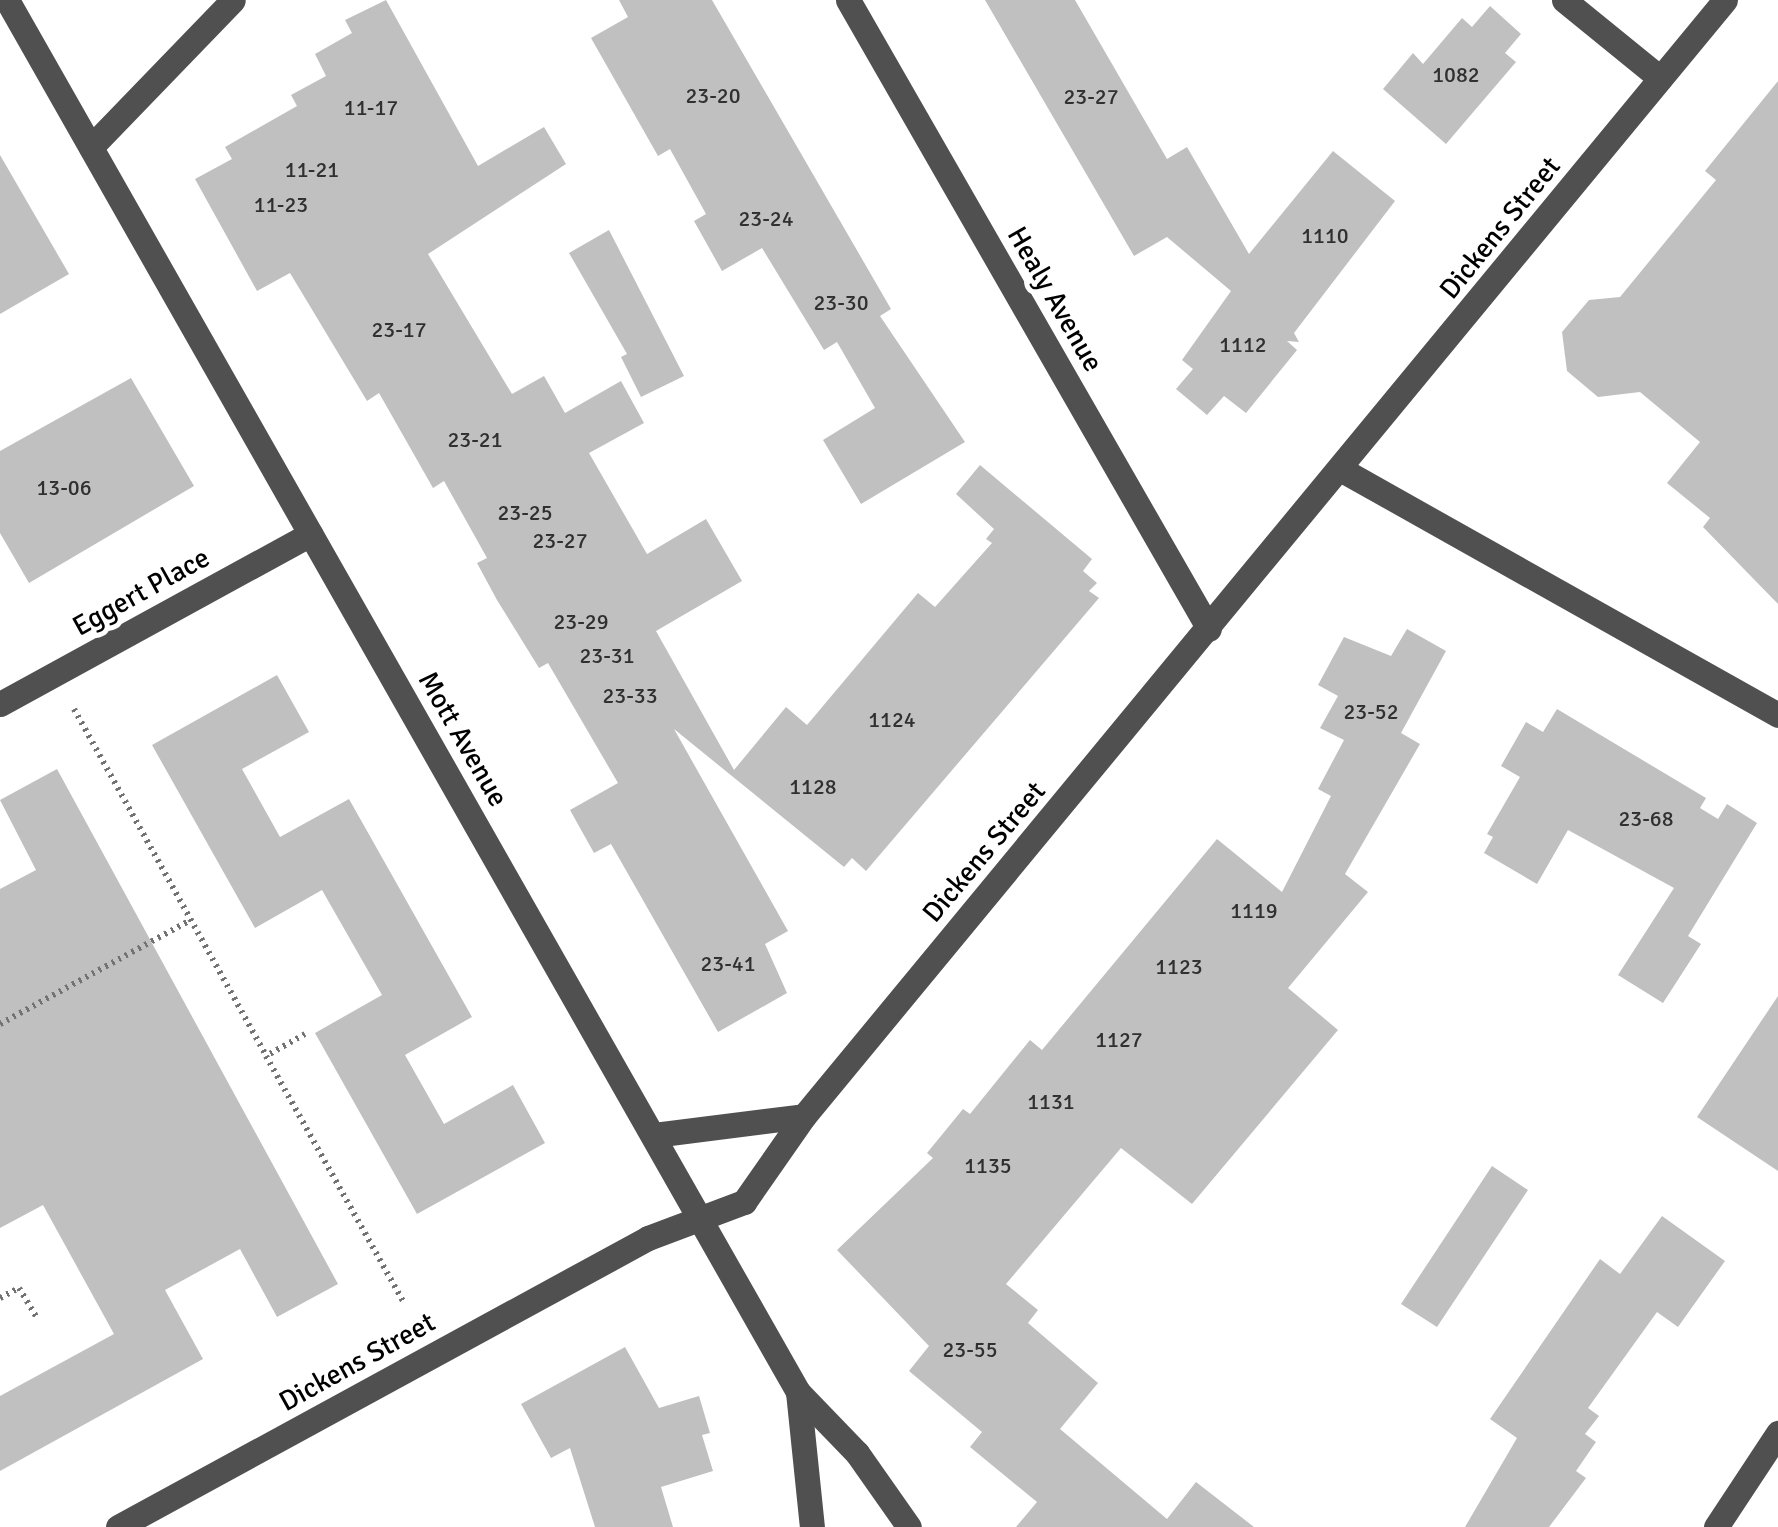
<!DOCTYPE html>
<style>
body{margin:0}
#map{position:relative;width:1778px;height:1527px;overflow:hidden;background:#fff;font-family:Signika,sans-serif}
div>[style]{position:absolute}
[style*='--x']{left:calc(var(--x)*1px);top:calc(var(--y)*1px);width:calc(var(--w)*1px);rotate:calc(var(--a)*1deg)}
.building>*{inset:0;background:#c0c0c0}
.path>*{height:6px;margin-top:-3px;transform-origin:0;background:repeating-linear-gradient(90deg,#727272 0 2.5px,transparent 0 7.5px)}
.minor>*{height:25px;margin:-12.5px;padding:0 12.5px;transform-origin:12.5px;border-radius:12.5px;background:#505050}
span{translate:-50% -50%;white-space:nowrap;text-align:center;line-height:1.15;-webkit-text-stroke:10px #fff;paint-order:stroke}
.number-label{font-size:22px;color:#303030}
.number-label span{-webkit-text-stroke-width:0}
.street-label{font-size:28px;color:#000}
</style>
<div id="map">
<div class="building">
<i style="clip-path:polygon(386px 0,478px 166px,544px 127px,566px 164px,428px 254px,512px 394px,544px 376px,565px 413px,621px 381px,644px 423px,589px 453px,647px 554px,706px 519px,742px 581px,656px 631px,734px 770px,786px 707px,807px 725px,918px 593px,935px 607px,992px 543px,986px 539px,994px 529px,956px 494px,980px 465px,1092px 559px,1083px 571px,1097px 583px,1089px 591px,1099px 598px,866px 871px,852px 858px,844px 867px,674px 729px,788px 931px,765px 944px,787px 993px,718px 1032px,611px 844px,594px 853px,570px 810px,618px 783px,548px 663px,539px 668px,497px 600px,477px 563px,487px 558px,444px 481px,433px 488px,379px 393px,367px 401px,290px 273px,257px 291px,195px 179px,232px 159px,225px 147px,297px 106px,291px 95px,326px 76px,315px 54px,352px 33px,345px 20px)"></i>
<i style="clip-path:polygon(619px 0,712px 0,891px 309px,880px 316px,965px 442px,861px 504px,823px 440px,875px 408px,837px 342px,824px 350px,762px 248px,722px 271px,694px 221px,706px 214px,670px 149px,658px 156px,591px 38px,628px 17px)"></i>
<i style="clip-path:polygon(985px 0,1075px 0,1167px 159px,1187px 147px,1249px 254px,1333px 151px,1395px 201px,1294px 333px,1299px 342px,1287px 341px,1297px 350px,1246px 413px,1224px 396px,1207px 415px,1176px 389px,1193px 369px,1182px 360px,1231px 291px,1167px 237px,1134px 256px)"></i>
<i style="clip-path:polygon(1490px 6px,1521px 34px,1505px 53px,1516px 62px,1446px 144px,1383px 89px,1413px 53px,1423px 64px,1462px 18px,1472px 27px)"></i>
<i style="clip-path:polygon(1778px 81px,1778px 604px,1703px 527px,1710px 518px,1667px 483px,1700px 442px,1640px 392px,1598px 397px,1567px 371px,1562px 332px,1589px 300px,1620px 297px,1716px 180px,1705px 171px)"></i>
<i style="clip-path:polygon(0 155px,69px 274px,0 314px)"></i>
<i style="clip-path:polygon(609px 230px,684px 376px,641px 397px,621px 357px,627px 354px,569px 253px)"></i>
<i style="clip-path:polygon(131px 378px,194px 486px,29px 583px,0 533px,0 451px)"></i>
<i style="clip-path:polygon(1407px 629px,1446px 651px,1401px 733px,1420px 744px,1345px 874px,1368px 892px,1288px 988px,1338px 1030px,1192px 1204px,1121px 1148px,1006px 1284px,1038px 1310px,1028px 1323px,1098px 1383px,1060px 1429px,1167px 1519px,1196px 1482px,1254px 1527px,1016px 1527px,1037px 1502px,970px 1447px,982px 1432px,909px 1371px,929px 1346px,837px 1250px,933px 1158px,927px 1153px,963px 1109px,970px 1114px,1030px 1040px,1042px 1050px,1217px 839px,1282px 892px,1331px 796px,1318px 789px,1344px 740px,1320px 728px,1338px 696px,1318px 685px,1344px 637px,1391px 656px)"></i>
<i style="clip-path:polygon(277px 675px,309px 732px,242px 769px,280px 837px,349px 799px,472px 1017px,405px 1055px,444px 1124px,513px 1085px,545px 1143px,417px 1214px,315px 1033px,382px 995px,322px 890px,255px 928px,152px 745px)"></i>
<i style="clip-path:polygon(1557px 709px,1706px 798px,1700px 808px,1718px 819px,1727px 804px,1757px 823px,1688px 936px,1701px 944px,1663px 1003px,1618px 975px,1674px 888px,1568px 830px,1537px 884px,1484px 853px,1493px 837px,1487px 834px,1520px 777px,1501px 766px,1526px 722px,1543px 732px)"></i>
<i style="clip-path:polygon(57px 769px,338px 1284px,277px 1317px,240px 1249px,165px 1290px,203px 1359px,0 1471px,0 1396px,114px 1334px,43px 1205px,0 1228px,0 889px,36px 870px,0 800px)"></i>
<i style="clip-path:polygon(1778px 996px,1778px 1171px,1697px 1117px)"></i>
<i style="clip-path:polygon(1492px 1166px,1528px 1190px,1437px 1327px,1401px 1304px)"></i>
<i style="clip-path:polygon(1662px 1216px,1725px 1261px,1678px 1327px,1657px 1312px,1588px 1408px,1599px 1416px,1585px 1434px,1596px 1442px,1576px 1471px,1586px 1478px,1549px 1527px,1465px 1527px,1517px 1438px,1490px 1419px,1600px 1259px,1620px 1274px)"></i>
<i style="clip-path:polygon(625px 1347px,659px 1408px,699px 1396px,710px 1433px,702px 1435px,713px 1471px,661px 1487px,673px 1527px,595px 1527px,570px 1448px,551px 1458px,521px 1404px)"></i>
</div>
<div class="path">
<i style="--x:74;--y:709;--w:397;--a:61"></i>
<i style="--x:0;--y:1024;--w:217;--a:-28.6"></i>
<i style="--x:305;--y:1034;--w:45;--a:150.6"></i>
<i style="--x:266;--y:1056;--w:283;--a:60.8"></i>
<i style="--x:0;--y:1298;--w:21;--a:-28"></i>
<i style="--x:19;--y:1288;--w:35;--a:59"></i>
</div>
<div class="minor">
<i style="--x:7;--y:0;--w:1601;--a:60.39"></i>
<i style="--x:798;--y:1392;--w:136;--a:84.1"></i>
<i style="--x:848;--y:0;--w:725;--a:60.15"></i>
<i style="--x:1564;--y:0;--w:124;--a:39.1"></i>
<i style="--x:91;--y:147;--w:204;--a:-46"></i>
<i style="--x:1342;--y:470;--w:500;--a:29.33"></i>
<i style="--x:0;--y:704;--w:354;--a:-28.7"></i>
<i style="--x:654;--y:1135;--w:151;--a:-7.2"></i>
<i style="--x:798;--y:1392;--w:85;--a:46"></i>
<i style="--x:857;--y:1453;--w:90;--a:54.9"></i>
<i style="--x:118;--y:1527;--w:604;--a:-28.6"></i>
<i style="--x:648;--y:1238;--w:103;--a:-20.6"></i>
<i style="--x:744;--y:1202;--w:105;--a:-55.1"></i>
<i style="--x:804;--y:1116;--w:1447;--a:-50.47"></i>
<i style="--x:1716;--y:1527;--w:113;--a:-56.6"></i>
</div>
<div class="number-label">
<span style="left:1456px;top:75px">1082</span>
<span style="left:713px;top:96px">23-20</span>
<span style="left:1091px;top:97px">23-27</span>
<span style="left:371px;top:108px">11-17</span>
<span style="left:312px;top:170px">11-21</span>
<span style="left:281px;top:205px">11-23</span>
<span style="left:766px;top:219px">23-24</span>
<span style="left:1325px;top:236px">1110</span>
<span style="left:841px;top:303px">23-30</span>
<span style="left:399px;top:330px">23-17</span>
<span style="left:1243px;top:345px">1112</span>
<span style="left:475px;top:440px">23-21</span>
<span style="left:64px;top:488px">13-06</span>
<span style="left:525px;top:513px">23-25</span>
<span style="left:560px;top:541px">23-27</span>
<span style="left:581px;top:622px">23-29</span>
<span style="left:607px;top:656px">23-31</span>
<span style="left:630px;top:696px">23-33</span>
<span style="left:1371px;top:712px">23-52</span>
<span style="left:892px;top:720px">1124</span>
<span style="left:813px;top:787px">1128</span>
<span style="left:1646px;top:819px">23-68</span>
<span style="left:1254px;top:911px">1119</span>
<span style="left:728px;top:964px">23-41</span>
<span style="left:1179px;top:967px">1123</span>
<span style="left:1119px;top:1040px">1127</span>
<span style="left:1051px;top:1102px">1131</span>
<span style="left:988px;top:1166px">1135</span>
<span style="left:970px;top:1350px">23-55</span>
</div>
<div class="street-label">
<span style="left:1500px;top:228px;rotate:-51deg">Dickens Street</span>
<span style="left:1055px;top:299px;rotate:60deg">Healy Avenue</span>
<span style="left:141px;top:592px;rotate:-29deg">Eggert Place</span>
<span style="left:463px;top:739px;rotate:60deg">Mott Avenue</span>
<span style="left:984px;top:852px;rotate:-50deg">Dickens Street</span>
<span style="left:357px;top:1362px;rotate:-29deg">Dickens Street</span>
</div>
</div>
